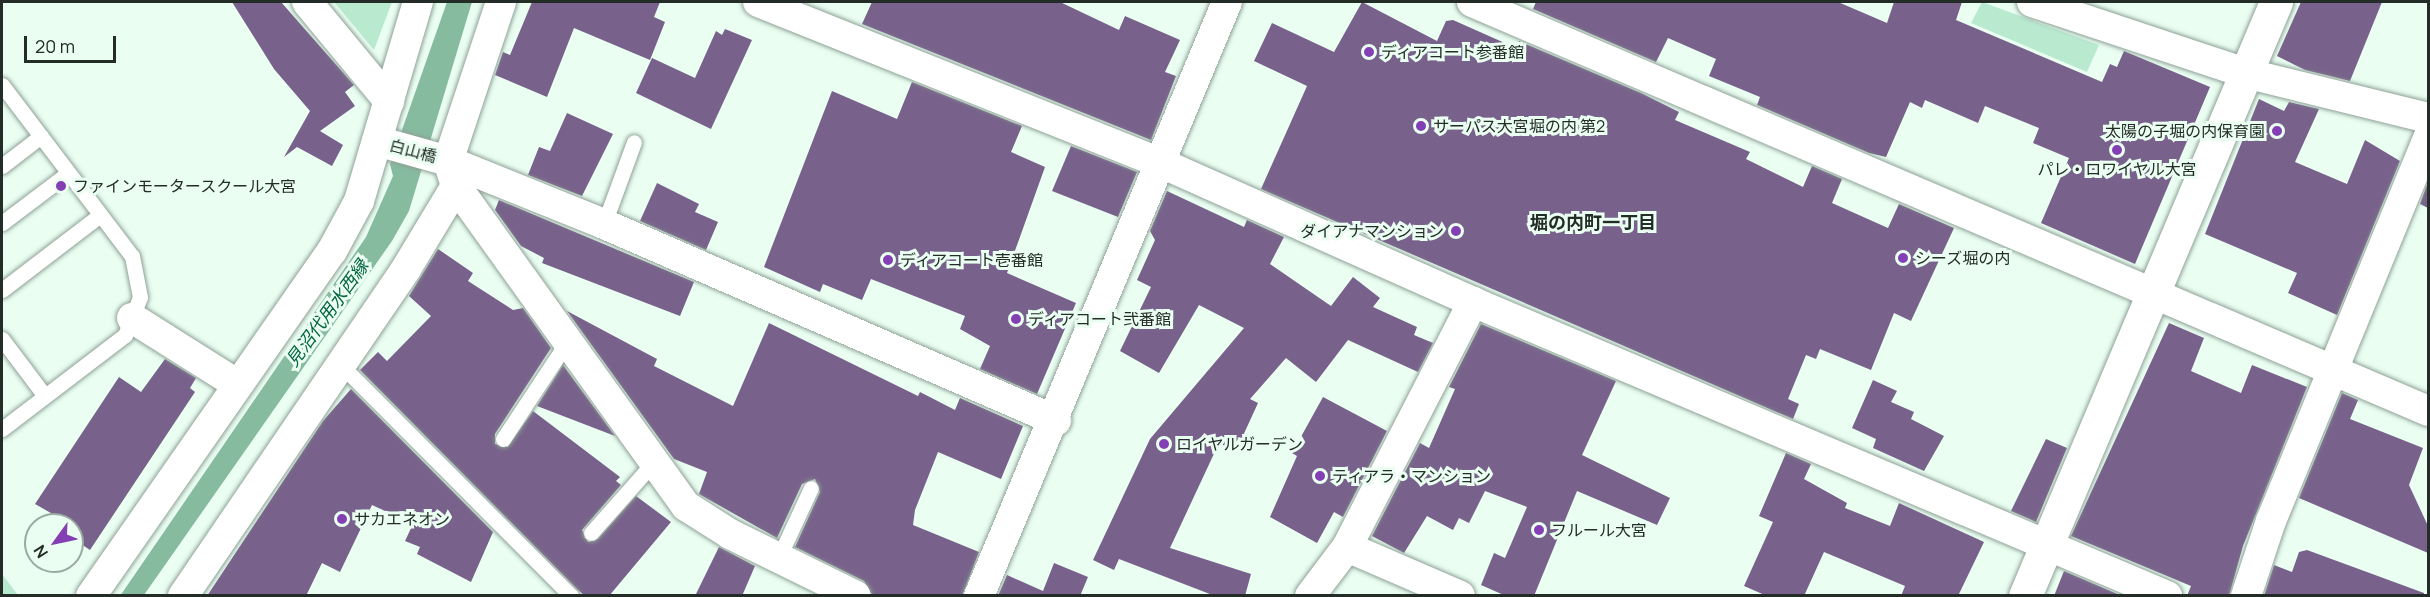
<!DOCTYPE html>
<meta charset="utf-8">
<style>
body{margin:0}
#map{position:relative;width:2430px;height:597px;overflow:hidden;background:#eafef2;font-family:Manrope,"Noto Sans JP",sans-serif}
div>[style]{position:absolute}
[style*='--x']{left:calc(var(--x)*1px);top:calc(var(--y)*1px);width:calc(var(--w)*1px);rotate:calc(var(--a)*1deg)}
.green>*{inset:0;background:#b9ead0}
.water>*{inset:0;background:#87bba0}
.building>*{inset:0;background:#78628b}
.roads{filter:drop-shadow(0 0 2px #8ea196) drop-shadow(0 0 2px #8ea196)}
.lane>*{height:15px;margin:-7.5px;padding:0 7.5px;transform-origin:7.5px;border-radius:7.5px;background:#fff}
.street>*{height:30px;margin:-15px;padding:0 15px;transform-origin:15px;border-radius:15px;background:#fff}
.secondary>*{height:33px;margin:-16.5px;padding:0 16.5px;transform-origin:16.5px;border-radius:16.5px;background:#fff}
.dots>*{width:16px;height:16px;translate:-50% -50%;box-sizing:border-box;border:3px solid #eafef2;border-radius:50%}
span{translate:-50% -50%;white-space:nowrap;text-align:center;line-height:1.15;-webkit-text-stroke:6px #eafef2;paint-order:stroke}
.poi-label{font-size:16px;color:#242c28}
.left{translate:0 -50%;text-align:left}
.right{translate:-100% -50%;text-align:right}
.street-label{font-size:16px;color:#242c28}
.neighbourhood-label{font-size:18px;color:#242c28;font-weight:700}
.water-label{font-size:18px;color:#056543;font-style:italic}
.frame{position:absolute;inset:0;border:3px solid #242c28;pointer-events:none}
.north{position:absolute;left:24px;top:513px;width:60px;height:60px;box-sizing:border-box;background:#eafef2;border:2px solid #9baaa1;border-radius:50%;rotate:237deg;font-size:16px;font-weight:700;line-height:24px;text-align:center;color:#242c28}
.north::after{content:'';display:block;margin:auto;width:21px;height:27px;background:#833fb3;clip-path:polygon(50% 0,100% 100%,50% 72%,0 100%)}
.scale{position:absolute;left:24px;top:36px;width:92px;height:27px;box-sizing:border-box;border:3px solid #242c28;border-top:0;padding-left:8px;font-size:18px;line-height:21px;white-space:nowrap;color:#242c28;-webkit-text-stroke:4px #eafef2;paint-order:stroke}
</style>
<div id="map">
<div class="green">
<i style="clip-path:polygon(334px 2px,392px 2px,374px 50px)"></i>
<i style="clip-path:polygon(1982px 2px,2099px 45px,2087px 72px,1971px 23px)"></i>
<i style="clip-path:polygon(2px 574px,18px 595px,2px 595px)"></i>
</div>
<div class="water">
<i style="clip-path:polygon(447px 2px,472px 2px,409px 211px,392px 241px,144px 595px,120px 596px,366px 237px,393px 176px,390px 164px)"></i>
</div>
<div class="building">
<i style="clip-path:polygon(232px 2px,281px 2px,354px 85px,345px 92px,355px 106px,320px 131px,343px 145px,332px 166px,297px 147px,284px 157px,310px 111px,274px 69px)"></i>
<i style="clip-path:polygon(532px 2px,660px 2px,654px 17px,665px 22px,650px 60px,574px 28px,547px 97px,495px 75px,503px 52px,510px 55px)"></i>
<i style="clip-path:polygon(872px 2px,1060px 2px,1119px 30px,1125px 16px,1180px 40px,1165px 72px,1176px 76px,1151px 140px,862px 24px)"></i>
<i style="clip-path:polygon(1362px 2px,1437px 41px,1446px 21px,1453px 20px,1516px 48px,1519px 41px,1641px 93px,1679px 112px,1675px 120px,1750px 152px,1746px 159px,1803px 187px,1812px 166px,1842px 179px,1832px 203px,1888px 228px,1899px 204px,1954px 228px,1911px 321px,1894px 313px,1871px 370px,1820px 349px,1816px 359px,1806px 355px,1788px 399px,1799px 404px,1793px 419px,1261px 189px,1307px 86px,1254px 61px,1272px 23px,1334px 52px)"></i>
<i style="clip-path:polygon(1536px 2px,1838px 2px,1887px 23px,1894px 2px,1962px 2px,1956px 20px,2102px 82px,2110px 64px,2117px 67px,2124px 51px,2210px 87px,2135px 264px,2041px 223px,2069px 158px,2033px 143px,2039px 128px,1985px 106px,1978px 123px,1925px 100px,1922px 108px,1910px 102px,1886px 157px,1869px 153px,1757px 105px,1760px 97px,1709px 76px,1716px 59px,1668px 38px,1656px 62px,1533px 9px)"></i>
<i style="clip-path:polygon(2301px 2px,2382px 2px,2350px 81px,2305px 70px,2277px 56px)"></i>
<i style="clip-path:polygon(725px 29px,752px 40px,711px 129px,636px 93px,652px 58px,695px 78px,716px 31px,722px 35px)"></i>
<i style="clip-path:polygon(912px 82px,1022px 126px,1011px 152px,1045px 167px,1007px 273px,1076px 303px,1037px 394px,980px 369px,990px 346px,960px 329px,965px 316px,871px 279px,862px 300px,823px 284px,820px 292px,764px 267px,832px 91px,897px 119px)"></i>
<i style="clip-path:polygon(2259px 99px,2284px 111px,2289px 102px,2319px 109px,2295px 162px,2347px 184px,2365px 140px,2400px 161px,2337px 315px,2288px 293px,2297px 273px,2205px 234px)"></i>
<i style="clip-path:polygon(567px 113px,613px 134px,582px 196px,528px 175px,539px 147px,550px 151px)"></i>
<i style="clip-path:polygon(1071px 146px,1137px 172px,1118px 217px,1052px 191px)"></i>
<i style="clip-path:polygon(2428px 182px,2428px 208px,2420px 204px)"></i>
<i style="clip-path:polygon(657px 183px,699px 204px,695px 212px,718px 222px,706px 250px,640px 221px)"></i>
<i style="clip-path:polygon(1167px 191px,1244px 227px,1247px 220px,1284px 237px,1270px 264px,1331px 306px,1353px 277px,1380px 298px,1373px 307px,1417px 327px,1414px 335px,1433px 343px,1418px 372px,1348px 340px,1316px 382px,1286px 358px,1250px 399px,1258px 403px,1236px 451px,1219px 443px,1170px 548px,1251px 574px,1245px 596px,1215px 596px,1119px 559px,1114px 570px,1093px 560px,1150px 439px,1244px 328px,1199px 305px,1159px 373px,1120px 351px,1151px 287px,1137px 280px,1155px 240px,1150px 231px)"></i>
<i style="clip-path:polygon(499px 200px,694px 282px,680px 316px,542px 263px,544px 258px,521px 246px,495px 210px)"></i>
<i style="clip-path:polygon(438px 249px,473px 273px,468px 281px,513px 310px,523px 308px,551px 348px,495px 434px,495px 444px,508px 447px,533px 411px,620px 477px,616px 481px,621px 485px,582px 530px,588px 542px,598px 539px,636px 496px,671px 522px,609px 596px,585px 596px,578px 590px,360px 370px,378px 352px,387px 361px,431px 316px,409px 296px)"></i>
<i style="clip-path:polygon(567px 311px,657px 359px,654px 366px,733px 406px,769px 323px,918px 396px,920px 392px,955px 410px,960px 398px,1023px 426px,1001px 479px,938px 452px,915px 510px,913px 525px,979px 552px,962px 596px,873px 596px,864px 581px,795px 547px,820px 492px,815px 479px,802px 484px,777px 538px,699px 494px,707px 472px,674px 459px)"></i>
<i style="clip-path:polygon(2169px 323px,2204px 338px,2191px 371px,2241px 393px,2252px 365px,2307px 387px,2243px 546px,2229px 596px,2187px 596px,2191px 586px,2071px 536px)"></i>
<i style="clip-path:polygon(1481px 324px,1616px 381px,1582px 455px,1670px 498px,1657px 525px,1577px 491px,1534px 596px,1506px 596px,1481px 585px,1494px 553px,1505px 558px,1527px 507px,1485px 491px,1469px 523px,1459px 518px,1453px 530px,1427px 516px,1404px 553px,1372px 536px,1420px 443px,1429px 448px,1455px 389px,1449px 387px)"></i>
<i style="clip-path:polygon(165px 359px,196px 378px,190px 388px,195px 392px,90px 550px,72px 538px,72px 525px,35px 504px,119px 377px,141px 392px)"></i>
<i style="clip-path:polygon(563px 365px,615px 436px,537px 406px)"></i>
<i style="clip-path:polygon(1873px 380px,1897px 391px,1891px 402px,1914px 412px,1911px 419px,1944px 436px,1924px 471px,1873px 448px,1876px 439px,1852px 428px)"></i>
<i style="clip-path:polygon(351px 389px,493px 532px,471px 582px,417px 554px,420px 547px,405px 541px,413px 524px,372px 505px,340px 572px,322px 563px,306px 596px,207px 596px,323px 421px)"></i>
<i style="clip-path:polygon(2342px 393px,2358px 400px,2350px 419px,2423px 448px,2409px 485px,2428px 526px,2428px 553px,2299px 498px)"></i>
<i style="clip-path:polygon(1323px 397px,1387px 431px,1343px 517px,1334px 512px,1317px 543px,1270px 517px,1297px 456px,1292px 453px)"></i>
<i style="clip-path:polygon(2046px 439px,2067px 448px,2036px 522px,2011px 511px)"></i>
<i style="clip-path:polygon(1786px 453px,1811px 464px,1804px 479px,1847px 503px,1845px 508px,1890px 526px,1899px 503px,1984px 542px,1958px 596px,1901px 596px,1905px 586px,1824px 552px,1804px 596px,1767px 596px,1744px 586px,1773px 522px,1759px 516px)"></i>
<i style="clip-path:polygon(719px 547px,755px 566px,742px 596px,695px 596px)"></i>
<i style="clip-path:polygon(2307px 550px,2424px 593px,2424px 596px,2264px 596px,2274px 565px,2292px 572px,2299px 552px)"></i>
<i style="clip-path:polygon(1054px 563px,1088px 577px,1080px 596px,998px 596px,1007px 575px,1043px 591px)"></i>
<i style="clip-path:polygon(2064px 571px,2122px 596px,2054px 596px)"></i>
</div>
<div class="roads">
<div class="lane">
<i style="--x:2;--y:85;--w:215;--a:52.8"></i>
<i style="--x:132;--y:256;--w:42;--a:79"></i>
<i style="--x:140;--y:297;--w:41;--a:111.5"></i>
<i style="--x:125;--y:335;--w:155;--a:142.6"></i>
<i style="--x:2;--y:166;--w:49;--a:-37.6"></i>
<i style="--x:2;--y:223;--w:83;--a:-37.1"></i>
<i style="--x:604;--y:224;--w:87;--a:-69.9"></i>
<i style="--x:2;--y:290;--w:123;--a:-37.4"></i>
<i style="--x:2;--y:339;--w:71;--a:53"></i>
<i style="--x:351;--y:375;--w:312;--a:45.1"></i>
<i style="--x:503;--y:439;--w:120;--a:-56.6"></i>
<i style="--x:591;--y:533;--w:94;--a:-48.5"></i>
<i style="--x:778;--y:559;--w:78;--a:-65.1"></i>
</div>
<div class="street">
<i style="--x:307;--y:2;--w:129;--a:50.4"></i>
<i style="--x:501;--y:2;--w:168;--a:108.4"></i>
<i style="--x:448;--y:161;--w:26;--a:72"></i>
<i style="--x:456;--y:186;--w:394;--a:54.3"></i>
<i style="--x:686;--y:506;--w:52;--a:32.5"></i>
<i style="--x:730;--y:534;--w:140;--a:26.2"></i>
<i style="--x:758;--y:2;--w:434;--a:21.8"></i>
<i style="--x:1161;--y:163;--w:342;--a:24"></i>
<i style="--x:1473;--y:302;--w:754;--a:22.96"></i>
<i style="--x:1472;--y:2;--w:1040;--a:23.16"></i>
<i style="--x:2032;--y:2;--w:225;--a:18.4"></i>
<i style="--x:2245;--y:73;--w:188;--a:13.8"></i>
<i style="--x:377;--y:141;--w:74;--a:15.7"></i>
<i style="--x:448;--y:161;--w:168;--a:22"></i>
<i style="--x:604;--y:224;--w:493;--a:23.5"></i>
<i style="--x:132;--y:318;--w:124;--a:32.2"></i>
<i style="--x:1347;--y:547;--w:123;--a:23.4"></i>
<i style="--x:91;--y:596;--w:421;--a:-55.1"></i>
<i style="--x:332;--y:251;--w:57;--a:-61.6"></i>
<i style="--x:359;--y:201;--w:208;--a:-73.5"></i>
<i style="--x:183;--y:596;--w:396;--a:-55.7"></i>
<i style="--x:406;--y:269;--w:97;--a:-58.9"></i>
<i style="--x:979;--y:596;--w:644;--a:-67.34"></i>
<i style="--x:1310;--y:596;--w:61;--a:-52.9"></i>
<i style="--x:1347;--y:547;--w:276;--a:-62.8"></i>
<i style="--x:2246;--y:596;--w:79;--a:-71.6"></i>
<i style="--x:2271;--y:521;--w:414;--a:-67.7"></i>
</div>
<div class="secondary">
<i style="--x:2025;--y:596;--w:645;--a:-67.09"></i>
</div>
</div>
<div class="dots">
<i style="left:1369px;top:52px;background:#833fb3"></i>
<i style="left:1421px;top:126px;background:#833fb3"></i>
<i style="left:2277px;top:131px;background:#833fb3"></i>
<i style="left:2117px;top:150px;background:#833fb3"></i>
<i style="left:61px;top:186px;background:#833fb3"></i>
<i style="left:1456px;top:231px;background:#833fb3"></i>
<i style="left:1903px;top:258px;background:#833fb3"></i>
<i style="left:888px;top:260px;background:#833fb3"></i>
<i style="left:1016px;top:319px;background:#833fb3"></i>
<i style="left:1164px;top:444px;background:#833fb3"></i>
<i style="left:1320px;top:476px;background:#833fb3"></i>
<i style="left:342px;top:519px;background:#833fb3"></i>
<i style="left:1539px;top:530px;background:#833fb3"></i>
</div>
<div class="poi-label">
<span class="left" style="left:1381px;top:52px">ディアコート参番館</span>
<span class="left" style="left:1433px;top:126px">サーパス大宮堀の内 第2</span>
<span class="right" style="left:2265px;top:131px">太陽の子堀の内保育園</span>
<span style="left:2117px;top:169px">パレ・ロワイヤル大宮</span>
<span class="left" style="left:73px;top:186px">ファインモータースクール大宮</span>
<span class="right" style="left:1444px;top:231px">ダイアナマンション</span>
<span class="left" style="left:1915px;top:258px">シーズ堀の内</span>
<span class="left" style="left:900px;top:260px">ディアコート壱番館</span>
<span class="left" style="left:1028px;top:319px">ディアコート弐番館</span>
<span class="left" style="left:1176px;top:444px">ロイヤルガーデン</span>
<span class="left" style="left:1332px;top:476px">ティアラ・マンション</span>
<span class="left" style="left:354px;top:519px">サカエネオン</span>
<span class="left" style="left:1551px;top:530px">フルール大宮</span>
</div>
<div class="street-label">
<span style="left:413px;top:151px;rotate:15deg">白山橋</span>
</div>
<div class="neighbourhood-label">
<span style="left:1593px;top:222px">堀の内町一丁目</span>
</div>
<div class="water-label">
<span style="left:327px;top:313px;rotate:-54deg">見沼代用水西縁</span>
</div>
<div class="frame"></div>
<div class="north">N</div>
<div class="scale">20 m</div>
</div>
